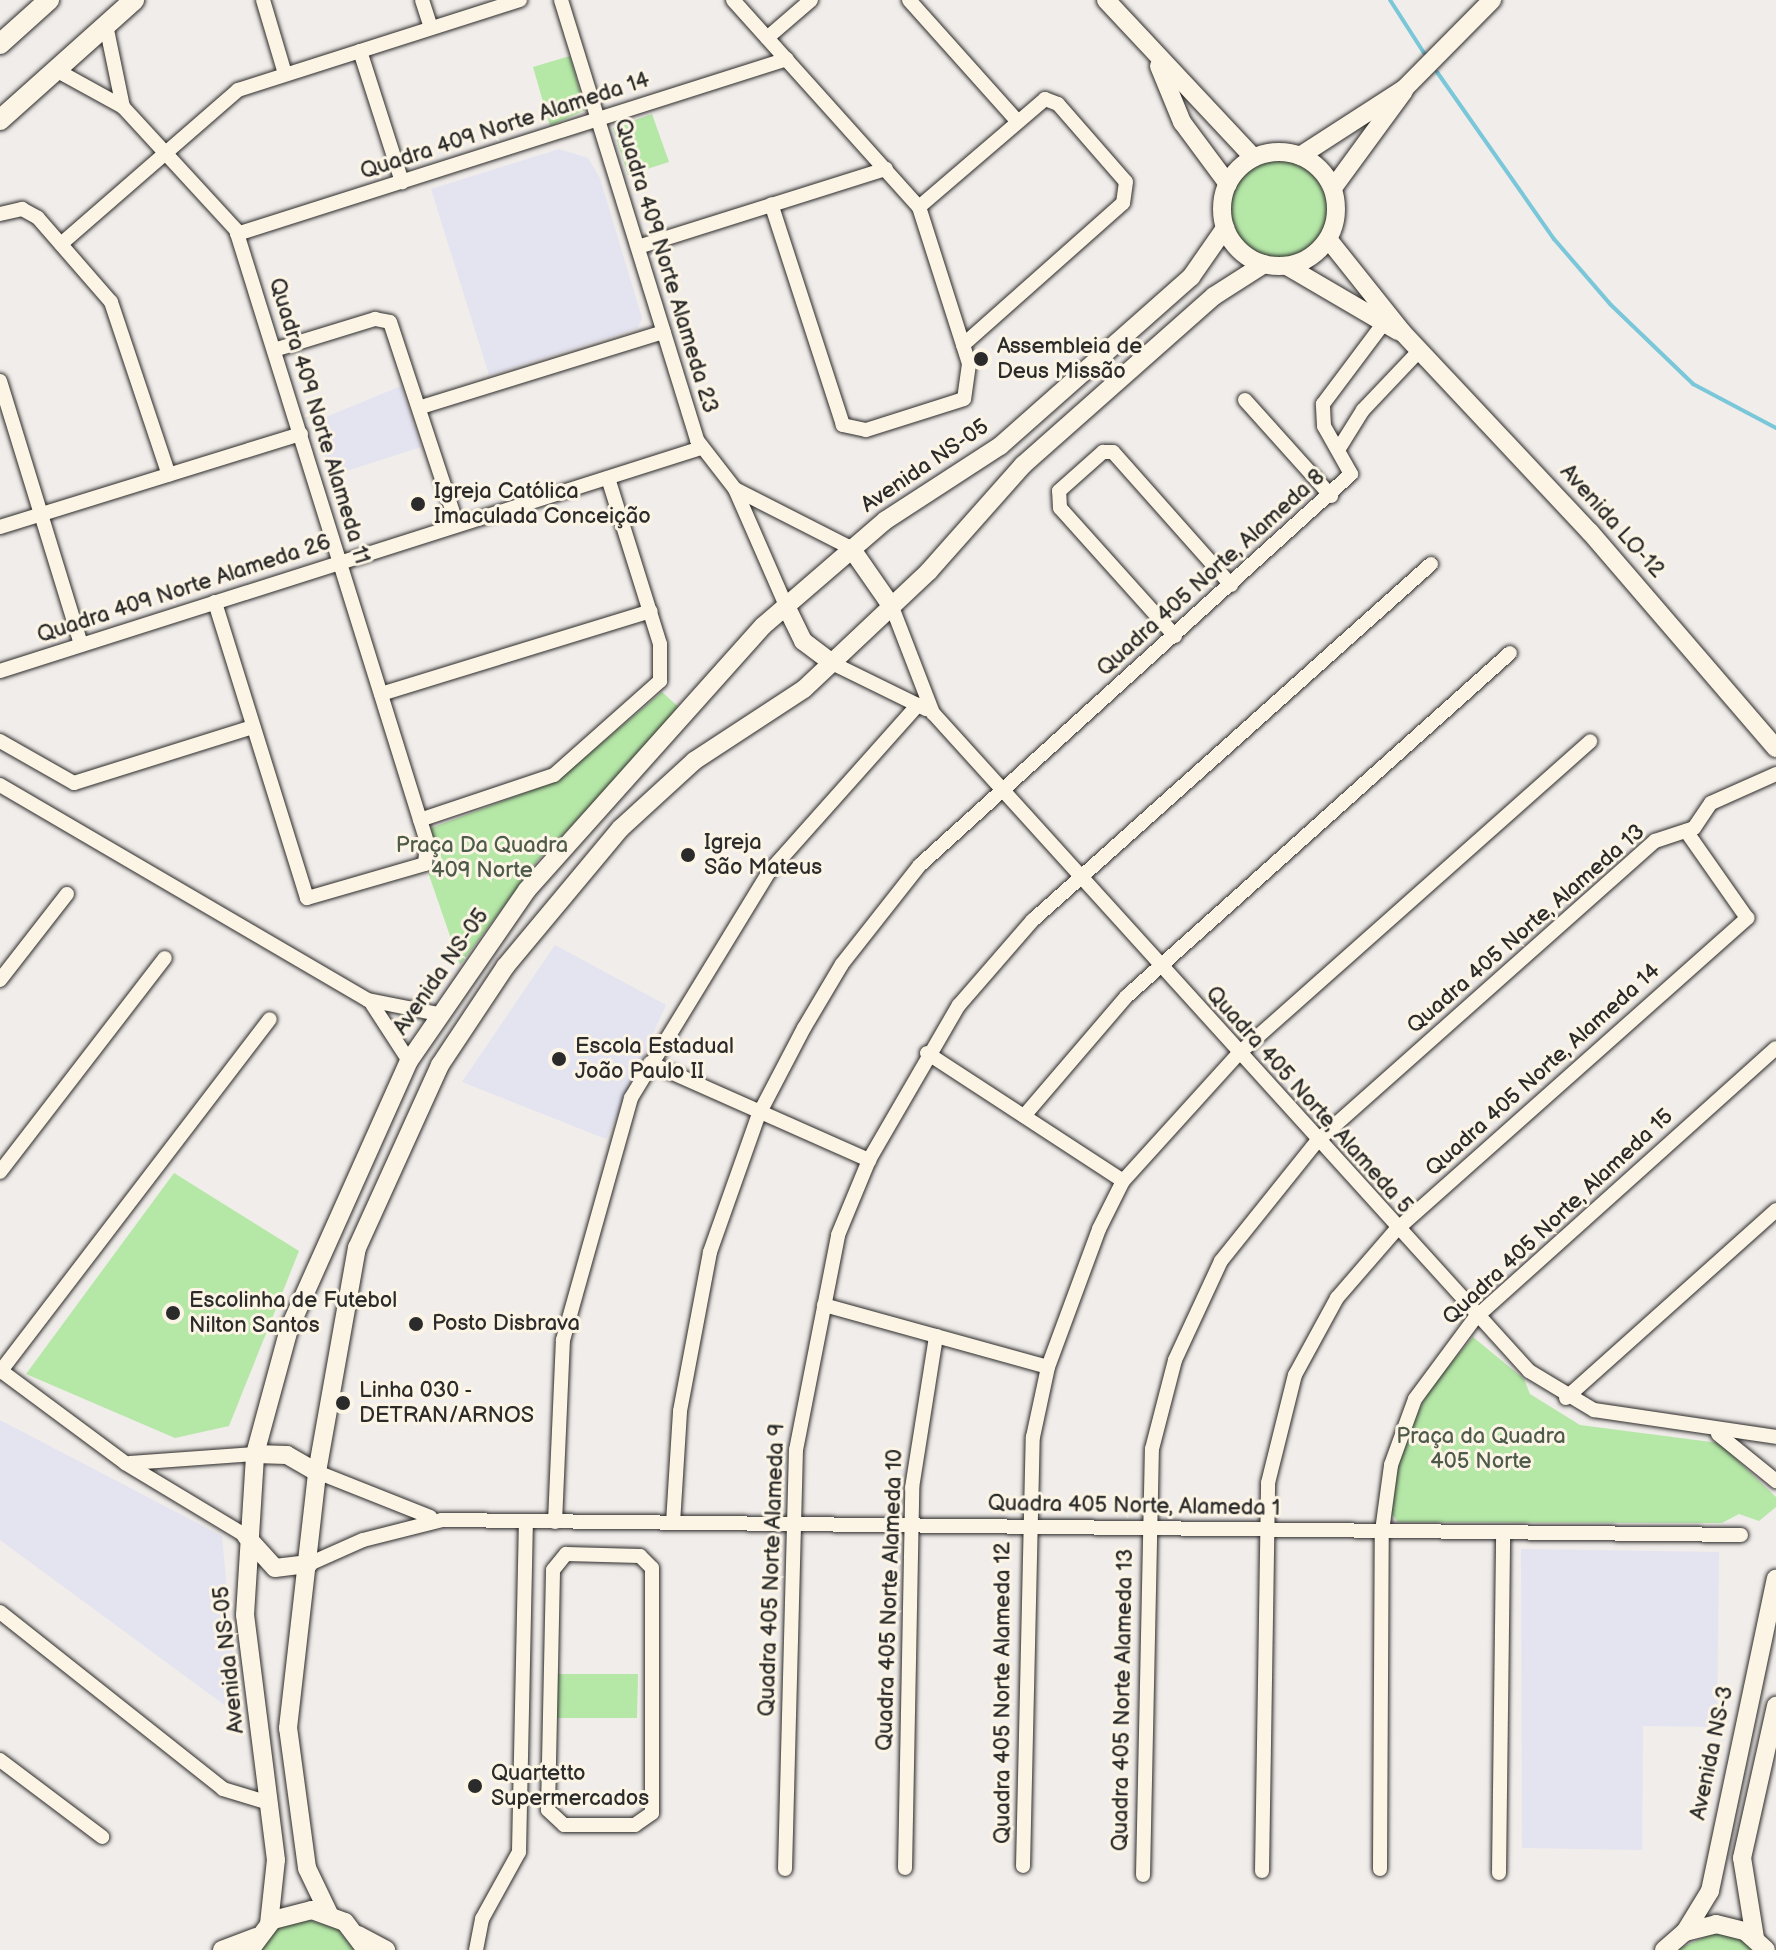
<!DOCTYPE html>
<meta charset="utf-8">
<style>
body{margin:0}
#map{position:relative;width:1776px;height:1950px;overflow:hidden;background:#f1edea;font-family:"Balsamiq Sans",sans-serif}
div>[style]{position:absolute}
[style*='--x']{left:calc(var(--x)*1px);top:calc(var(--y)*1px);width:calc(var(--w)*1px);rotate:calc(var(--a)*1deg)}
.built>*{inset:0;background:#e4e3f0}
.green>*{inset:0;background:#b5e7a7}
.round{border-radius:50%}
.stream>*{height:4px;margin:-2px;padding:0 2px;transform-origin:2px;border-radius:2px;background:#7ac7d9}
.roads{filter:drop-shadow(0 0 2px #2b2b2b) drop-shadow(0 0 2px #2b2b2b)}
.minor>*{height:14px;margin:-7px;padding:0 7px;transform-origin:7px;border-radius:7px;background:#fcf5e5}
.tertiary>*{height:18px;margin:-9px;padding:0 9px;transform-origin:9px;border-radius:9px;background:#fcf5e5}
.tertiary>.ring{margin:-9px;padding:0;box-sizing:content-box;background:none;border:18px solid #fcf5e5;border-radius:50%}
.secondary>*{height:20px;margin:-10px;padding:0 10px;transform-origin:10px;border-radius:10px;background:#fcf5e5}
.dots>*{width:22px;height:22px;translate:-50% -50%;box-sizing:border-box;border:4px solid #fcf5e5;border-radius:50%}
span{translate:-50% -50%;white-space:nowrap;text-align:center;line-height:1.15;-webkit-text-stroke:6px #fcf5e5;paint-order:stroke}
.street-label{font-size:22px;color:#2b2b2b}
.poi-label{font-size:22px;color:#2b2b2b}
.left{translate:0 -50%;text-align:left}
.park-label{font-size:22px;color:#4e5a4a}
</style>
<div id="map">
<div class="built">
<i style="clip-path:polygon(559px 149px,588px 158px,600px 178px,642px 318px,638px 328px,489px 375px,431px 189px)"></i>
<i style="clip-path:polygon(401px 386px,421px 447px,331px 476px,314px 422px)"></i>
<i style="clip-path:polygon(555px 945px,666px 1005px,606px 1139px,462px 1082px)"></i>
<i style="clip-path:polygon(0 1420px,222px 1536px,238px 1715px,0 1540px)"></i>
<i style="clip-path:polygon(1521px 1549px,1719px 1552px,1717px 1727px,1643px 1726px,1642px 1850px,1522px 1848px)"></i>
</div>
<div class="green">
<i style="clip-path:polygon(570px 56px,585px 110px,550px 126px,533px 67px)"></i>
<i style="clip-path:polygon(652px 114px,669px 162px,628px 175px,613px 128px)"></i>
<i class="round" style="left:1228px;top:158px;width:102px;height:102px"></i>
<i style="clip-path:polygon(662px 692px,683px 711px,538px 860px,460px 965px,428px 872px,436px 859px,431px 828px,557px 781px)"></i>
<i style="clip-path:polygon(174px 1173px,299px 1251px,229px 1426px,175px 1438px,26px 1374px)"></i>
<i style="clip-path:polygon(1473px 1337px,1524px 1379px,1530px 1394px,1580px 1425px,1719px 1443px,1776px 1497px,1776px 1507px,1759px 1521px,1739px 1514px,1722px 1523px,1398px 1522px,1391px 1513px,1394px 1484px,1406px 1437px,1430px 1388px)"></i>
<i style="clip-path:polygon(553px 1674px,638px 1674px,637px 1718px,553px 1718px)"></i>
<i style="clip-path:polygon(305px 1919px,338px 1929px,354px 1950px,259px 1950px,276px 1929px)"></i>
<i style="clip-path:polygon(1716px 1932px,1739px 1938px,1755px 1950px,1676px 1950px)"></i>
</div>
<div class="stream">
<i style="--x:1390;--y:0;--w:63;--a:57.3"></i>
<i style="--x:1437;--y:72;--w:204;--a:55"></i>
<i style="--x:1554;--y:239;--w:87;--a:49.2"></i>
<i style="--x:1611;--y:305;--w:114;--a:43.9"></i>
<i style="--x:1693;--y:384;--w:94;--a:27.9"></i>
</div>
<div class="roads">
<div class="minor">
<i style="--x:263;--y:0;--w:77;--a:73.4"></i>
<i style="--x:422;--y:0;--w:29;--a:72"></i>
<i style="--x:561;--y:0;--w:461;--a:72.8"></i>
<i style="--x:697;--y:440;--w:62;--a:52.2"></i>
<i style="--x:735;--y:489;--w:128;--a:66.4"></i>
<i style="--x:733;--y:0;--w:278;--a:48.1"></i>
<i style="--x:919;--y:207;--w:165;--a:72.3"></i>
<i style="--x:969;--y:364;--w:35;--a:98"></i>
<i style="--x:964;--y:399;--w:103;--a:162.4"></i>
<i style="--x:866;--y:430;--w:24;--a:-168"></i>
<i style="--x:843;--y:425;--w:232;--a:-108"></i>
<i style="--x:909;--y:0;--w:162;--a:48.2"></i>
<i style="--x:106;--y:25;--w:84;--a:78.3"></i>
<i style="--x:767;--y:38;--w:58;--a:-40.8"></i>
<i style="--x:360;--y:51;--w:138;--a:72.2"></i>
<i style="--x:56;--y:70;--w:77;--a:28.9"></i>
<i style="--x:123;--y:107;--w:167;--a:47.4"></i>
<i style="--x:236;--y:230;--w:641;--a:72.67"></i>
<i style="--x:427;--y:842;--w:22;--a:95"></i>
<i style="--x:425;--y:864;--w:123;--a:163.9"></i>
<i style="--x:307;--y:898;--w:310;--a:-107.3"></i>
<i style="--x:919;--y:207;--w:166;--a:-40.6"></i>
<i style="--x:1045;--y:99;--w:14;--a:21"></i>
<i style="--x:1058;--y:104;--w:103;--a:48.9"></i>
<i style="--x:1126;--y:182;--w:21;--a:98"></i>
<i style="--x:1123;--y:203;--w:214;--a:138.4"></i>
<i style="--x:0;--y:214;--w:23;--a:-13"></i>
<i style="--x:22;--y:209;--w:18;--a:29"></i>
<i style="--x:38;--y:218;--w:111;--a:49"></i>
<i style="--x:111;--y:302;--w:182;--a:71.5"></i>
<i style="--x:237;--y:234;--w:577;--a:-17.65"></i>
<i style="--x:61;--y:244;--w:235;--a:-41"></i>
<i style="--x:238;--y:90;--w:296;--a:-17.7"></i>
<i style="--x:638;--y:247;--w:260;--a:-17.5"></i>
<i style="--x:274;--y:350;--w:106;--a:-17.1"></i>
<i style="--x:375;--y:319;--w:15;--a:11"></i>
<i style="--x:390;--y:322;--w:214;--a:71.7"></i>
<i style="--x:0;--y:381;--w:276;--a:72.9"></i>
<i style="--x:1245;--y:400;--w:129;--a:48.1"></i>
<i style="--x:421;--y:407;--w:254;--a:-17.2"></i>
<i style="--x:1338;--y:450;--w:47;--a:-58"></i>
<i style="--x:1363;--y:410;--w:83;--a:-46.5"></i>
<i style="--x:735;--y:489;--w:130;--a:27"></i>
<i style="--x:0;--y:527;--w:315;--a:-17.2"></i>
<i style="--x:892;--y:607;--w:114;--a:68.9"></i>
<i style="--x:933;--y:713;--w:888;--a:47.83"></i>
<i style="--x:1529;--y:1371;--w:76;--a:31"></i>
<i style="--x:1594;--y:1410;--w:184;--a:8.4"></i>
<i style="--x:1175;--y:636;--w:172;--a:-131.9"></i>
<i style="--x:1060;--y:508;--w:17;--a:-93"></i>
<i style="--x:1059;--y:491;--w:59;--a:-41.6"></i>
<i style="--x:1103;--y:452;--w:10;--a:0"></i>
<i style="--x:1113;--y:452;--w:178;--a:48.4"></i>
<i style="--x:832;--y:663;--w:105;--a:26.1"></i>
<i style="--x:0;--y:671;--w:736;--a:-17.65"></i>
<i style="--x:381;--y:694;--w:282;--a:-17.1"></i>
<i style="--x:0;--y:741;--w:85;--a:29.6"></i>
<i style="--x:74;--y:783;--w:188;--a:-17.4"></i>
<i style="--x:0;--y:785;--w:426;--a:30.3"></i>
<i style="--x:368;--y:1000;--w:71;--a:11.3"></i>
<i style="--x:420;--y:820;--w:141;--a:-18.6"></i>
<i style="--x:554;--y:775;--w:142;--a:-41.6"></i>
<i style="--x:660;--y:681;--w:37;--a:-90"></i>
<i style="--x:660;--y:644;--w:174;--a:-107.4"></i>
<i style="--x:0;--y:980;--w:109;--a:-52.1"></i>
<i style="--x:372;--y:1004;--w:68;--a:57"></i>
<i style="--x:927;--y:1053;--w:234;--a:33.1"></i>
<i style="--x:650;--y:1063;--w:240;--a:23.9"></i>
<i style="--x:1024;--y:1116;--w:158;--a:-49.4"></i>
<i style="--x:1127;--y:996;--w:514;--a:-41.85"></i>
<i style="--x:0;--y:1172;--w:270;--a:-52.4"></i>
<i style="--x:824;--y:1305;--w:232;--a:15.5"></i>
<i style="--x:0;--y:1370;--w:156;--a:36.6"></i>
<i style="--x:125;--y:1463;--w:141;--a:31.1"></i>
<i style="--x:0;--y:1372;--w:444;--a:-52.6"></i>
<i style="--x:1566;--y:1398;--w:282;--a:-41.8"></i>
<i style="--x:1718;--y:1434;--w:75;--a:39"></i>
<i style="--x:130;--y:1463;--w:125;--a:-4.1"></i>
<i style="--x:317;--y:1472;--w:122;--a:21.7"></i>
<i style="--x:555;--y:1522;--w:182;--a:-87.5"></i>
<i style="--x:563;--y:1340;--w:251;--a:-74.3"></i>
<i style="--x:631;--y:1098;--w:265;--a:-58.6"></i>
<i style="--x:769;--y:872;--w:224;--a:-48.3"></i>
<i style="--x:673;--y:1523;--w:112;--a:-86.4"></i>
<i style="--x:680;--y:1411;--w:162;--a:-79.3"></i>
<i style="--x:710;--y:1252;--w:146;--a:-70.5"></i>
<i style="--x:759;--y:1114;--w:97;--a:-62.4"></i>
<i style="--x:804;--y:1028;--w:74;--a:-59.3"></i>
<i style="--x:842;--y:964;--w:126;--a:-51.8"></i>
<i style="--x:920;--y:865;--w:582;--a:-42.21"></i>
<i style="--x:1351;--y:474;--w:55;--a:-119.4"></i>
<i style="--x:1324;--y:426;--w:22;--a:-93"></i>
<i style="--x:1323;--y:404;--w:100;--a:-53.1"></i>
<i style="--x:566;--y:1554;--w:74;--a:1.5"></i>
<i style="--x:640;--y:1556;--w:17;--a:45"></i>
<i style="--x:652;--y:1568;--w:245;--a:90"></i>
<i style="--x:652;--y:1813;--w:21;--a:145"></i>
<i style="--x:635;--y:1825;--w:71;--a:180"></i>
<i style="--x:564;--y:1825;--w:22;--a:-137"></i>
<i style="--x:548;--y:1810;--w:240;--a:-88.8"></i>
<i style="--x:553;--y:1570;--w:21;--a:-51"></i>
<i style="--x:309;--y:1564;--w:59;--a:-24"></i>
<i style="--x:363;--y:1540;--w:81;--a:-14.2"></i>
<i style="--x:442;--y:1520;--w:1299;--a:0.66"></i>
<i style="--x:0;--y:1612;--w:285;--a:38.4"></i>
<i style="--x:223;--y:1789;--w:48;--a:16.9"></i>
<i style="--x:0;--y:1760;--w:128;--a:37"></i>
<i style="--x:1023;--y:1866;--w:429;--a:-88.7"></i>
<i style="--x:1033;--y:1437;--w:72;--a:-77.9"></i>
<i style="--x:1048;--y:1367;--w:147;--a:-69.7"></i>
<i style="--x:1099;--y:1229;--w:54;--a:-63.4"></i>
<i style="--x:1123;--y:1181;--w:171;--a:-47.8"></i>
<i style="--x:1238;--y:1054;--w:471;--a:-41.6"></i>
<i style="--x:905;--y:1868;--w:380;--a:-88.9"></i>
<i style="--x:912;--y:1488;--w:154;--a:-81"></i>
<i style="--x:785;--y:1869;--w:419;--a:-88.5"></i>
<i style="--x:796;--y:1450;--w:219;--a:-78.9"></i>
<i style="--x:838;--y:1235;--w:81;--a:-67.5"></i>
<i style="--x:869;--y:1160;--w:179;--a:-59.9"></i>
<i style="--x:959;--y:1005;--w:113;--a:-49"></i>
<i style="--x:1033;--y:920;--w:534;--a:-41.81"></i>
<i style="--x:1380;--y:1869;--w:338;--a:-89.7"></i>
<i style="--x:1382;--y:1531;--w:67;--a:-82.2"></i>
<i style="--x:1391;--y:1465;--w:70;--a:-70"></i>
<i style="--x:1415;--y:1399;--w:101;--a:-53.5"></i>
<i style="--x:1475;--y:1318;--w:404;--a:-41.9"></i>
<i style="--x:1262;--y:1871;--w:388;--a:-89.1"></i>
<i style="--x:1268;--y:1483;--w:111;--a:-76"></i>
<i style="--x:1295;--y:1375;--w:88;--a:-61.4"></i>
<i style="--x:1337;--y:1298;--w:90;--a:-49.1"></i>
<i style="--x:1396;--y:1230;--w:470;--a:-41.6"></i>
<i style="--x:1747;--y:918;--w:106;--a:-125"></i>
<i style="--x:1499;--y:1873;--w:341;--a:-89.3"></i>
<i style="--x:1143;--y:1875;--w:426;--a:-88.8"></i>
<i style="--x:1152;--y:1449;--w:92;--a:-75.5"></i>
<i style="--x:1175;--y:1360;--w:109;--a:-65.1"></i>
<i style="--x:1221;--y:1261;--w:154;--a:-51.3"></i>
<i style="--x:1317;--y:1141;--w:452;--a:-41.6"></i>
<i style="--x:1655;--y:841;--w:41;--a:-18.4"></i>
<i style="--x:1694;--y:828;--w:30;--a:-56"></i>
<i style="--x:1711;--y:803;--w:71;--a:-24"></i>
<i style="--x:476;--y:1950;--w:32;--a:-79"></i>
<i style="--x:482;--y:1919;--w:77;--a:-61.1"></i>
<i style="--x:519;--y:1852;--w:330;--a:-88.8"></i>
</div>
<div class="tertiary">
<i style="--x:1106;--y:0;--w:216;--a:46.9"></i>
<i style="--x:1159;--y:66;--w:61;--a:67.7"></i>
<i style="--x:1182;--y:122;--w:77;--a:53.4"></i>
<i class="ring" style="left:1222px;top:152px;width:96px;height:96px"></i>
<i style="--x:1300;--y:156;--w:125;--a:-32.9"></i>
<i style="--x:1405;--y:88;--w:124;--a:-45.3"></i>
<i style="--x:1333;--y:188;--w:120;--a:-53.8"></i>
<i style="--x:1328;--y:239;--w:120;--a:51.4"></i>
<i style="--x:1403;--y:333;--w:273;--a:46.8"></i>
<i style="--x:1590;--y:532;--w:285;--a:49.3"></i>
<i style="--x:1287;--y:266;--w:129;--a:30.4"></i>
<i style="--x:851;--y:548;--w:72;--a:55.2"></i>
<i style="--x:786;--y:606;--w:39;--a:64"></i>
<i style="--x:803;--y:641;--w:36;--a:37"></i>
<i style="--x:255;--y:1454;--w:32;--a:2"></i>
<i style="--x:287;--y:1455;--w:34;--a:30"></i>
<i style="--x:246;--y:1536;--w:43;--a:47.8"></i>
<i style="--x:275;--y:1568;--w:34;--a:-7"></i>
<i style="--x:329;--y:1914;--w:51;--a:-115.6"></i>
<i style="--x:307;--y:1868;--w:141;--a:-97.7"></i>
<i style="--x:288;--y:1728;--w:258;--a:-83.5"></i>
<i style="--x:317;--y:1472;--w:228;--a:-79.9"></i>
<i style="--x:357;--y:1248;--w:201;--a:-65.6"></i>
<i style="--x:440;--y:1065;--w:118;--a:-56.4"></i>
<i style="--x:505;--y:967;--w:181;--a:-50.2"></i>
<i style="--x:621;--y:828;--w:99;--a:-42.5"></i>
<i style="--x:694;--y:761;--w:131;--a:-33.2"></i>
<i style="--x:804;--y:689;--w:172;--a:-43.3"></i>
<i style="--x:929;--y:571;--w:142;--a:-48.4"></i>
<i style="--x:1023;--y:465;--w:255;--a:-41.5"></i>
<i style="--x:1214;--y:296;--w:59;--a:-32.6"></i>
<i style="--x:269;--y:1924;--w:64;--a:-83.8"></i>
<i style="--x:276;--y:1860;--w:247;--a:-97.2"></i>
<i style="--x:245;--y:1615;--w:161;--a:-86.4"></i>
<i style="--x:255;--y:1454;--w:130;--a:-74.8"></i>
<i style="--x:289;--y:1329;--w:294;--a:-65.9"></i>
<i style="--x:409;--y:1061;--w:208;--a:-55.4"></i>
<i style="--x:527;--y:890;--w:354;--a:-48.2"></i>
<i style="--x:763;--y:626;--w:162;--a:-40.8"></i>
<i style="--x:886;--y:520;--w:136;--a:-33"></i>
<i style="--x:1000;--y:446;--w:255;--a:-41.5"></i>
<i style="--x:1191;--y:277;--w:60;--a:-55.2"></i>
<i style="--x:1685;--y:1932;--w:48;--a:-58.6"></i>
<i style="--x:1710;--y:1891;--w:319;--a:-78.1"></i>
<i style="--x:358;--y:1935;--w:32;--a:28"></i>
<i style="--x:1755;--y:1938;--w:81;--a:-99.2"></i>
<i style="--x:1742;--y:1858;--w:156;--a:-77.4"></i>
<i style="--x:222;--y:1950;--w:36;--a:-21"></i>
<i style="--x:250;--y:1950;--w:38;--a:-53"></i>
<i style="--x:273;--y:1920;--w:40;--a:-14.4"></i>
<i style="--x:312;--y:1910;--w:35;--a:20"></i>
<i style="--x:345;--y:1922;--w:35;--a:53"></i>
<i style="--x:1664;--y:1950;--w:28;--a:-41"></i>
<i style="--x:1685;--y:1932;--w:32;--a:-14"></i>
<i style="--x:1716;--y:1924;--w:30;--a:14"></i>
<i style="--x:1745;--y:1931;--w:28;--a:42"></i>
</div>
<div class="secondary">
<i style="--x:0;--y:44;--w:66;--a:-41.9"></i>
<i style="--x:0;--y:120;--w:180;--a:-41.8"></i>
</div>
</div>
<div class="dots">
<i style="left:981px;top:359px;background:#2b2b2b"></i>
<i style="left:418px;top:504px;background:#2b2b2b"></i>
<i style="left:688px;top:855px;background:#2b2b2b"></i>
<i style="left:559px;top:1059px;background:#2b2b2b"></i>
<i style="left:173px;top:1313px;background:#2b2b2b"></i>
<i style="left:416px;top:1324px;background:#2b2b2b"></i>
<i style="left:343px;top:1403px;background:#2b2b2b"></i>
<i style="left:475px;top:1786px;background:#2b2b2b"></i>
</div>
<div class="street-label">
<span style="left:505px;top:126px;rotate:-18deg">Quadra 409 Norte Alameda 14</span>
<span style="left:666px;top:266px;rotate:73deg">Quadra 409 Norte Alameda 23</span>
<span style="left:319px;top:421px;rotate:73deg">Quadra 409 Norte Alameda 11</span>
<span style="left:925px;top:466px;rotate:-34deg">Avenida NS-05</span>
<span style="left:1612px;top:521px;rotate:48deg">Avenida LO-12</span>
<span style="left:1211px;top:573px;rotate:-42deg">Quadra 405 Norte, Alameda 8</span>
<span style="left:184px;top:589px;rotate:-18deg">Quadra 409 Norte Alameda 26</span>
<span style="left:1526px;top:929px;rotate:-41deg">Quadra 405 Norte, Alameda 13</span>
<span style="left:441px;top:972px;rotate:-55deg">Avenida NS-05</span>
<span style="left:1543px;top:1070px;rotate:-42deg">Quadra 405 Norte, Alameda 14</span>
<span style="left:1309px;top:1100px;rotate:48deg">Quadra 405 Norte, Alameda 5</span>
<span style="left:1558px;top:1217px;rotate:-43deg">Quadra 405 Norte, Alameda 15</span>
<span style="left:1134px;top:1506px;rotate:1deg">Quadra 405 Norte, Alameda 1</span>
<span style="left:772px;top:1570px;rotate:-88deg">Quadra 405 Norte Alameda 9</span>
<span style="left:890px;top:1600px;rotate:-88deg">Quadra 405 Norte Alameda 10</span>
<span style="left:229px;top:1660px;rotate:-96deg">Avenida NS-05</span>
<span style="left:1003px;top:1693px;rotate:-90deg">Quadra 405 Norte Alameda 12</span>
<span style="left:1123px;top:1700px;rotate:-89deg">Quadra 405 Norte Alameda 13</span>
<span style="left:1712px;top:1753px;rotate:-78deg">Avenida NS-3</span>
</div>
<div class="poi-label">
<span class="left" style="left:997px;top:359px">Assembleia de<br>Deus Missão</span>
<span class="left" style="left:434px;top:504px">Igreja Católica<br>Imaculada Conceição</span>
<span class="left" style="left:704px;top:855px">Igreja<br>São Mateus</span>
<span class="left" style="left:575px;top:1059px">Escola Estadual<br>João Paulo II</span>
<span class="left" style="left:189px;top:1313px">Escolinha de Futebol<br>Nilton Santos</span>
<span class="left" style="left:432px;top:1324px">Posto Disbrava</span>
<span class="left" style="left:359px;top:1403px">Linha 030 -<br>DETRAN/ARNOS</span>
<span class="left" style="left:491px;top:1786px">Quartetto<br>Supermercados</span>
</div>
<div class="park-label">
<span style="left:482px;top:858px">Praça Da Quadra<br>409 Norte</span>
<span style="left:1481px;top:1449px">Praça da Quadra<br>405 Norte</span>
</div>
</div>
